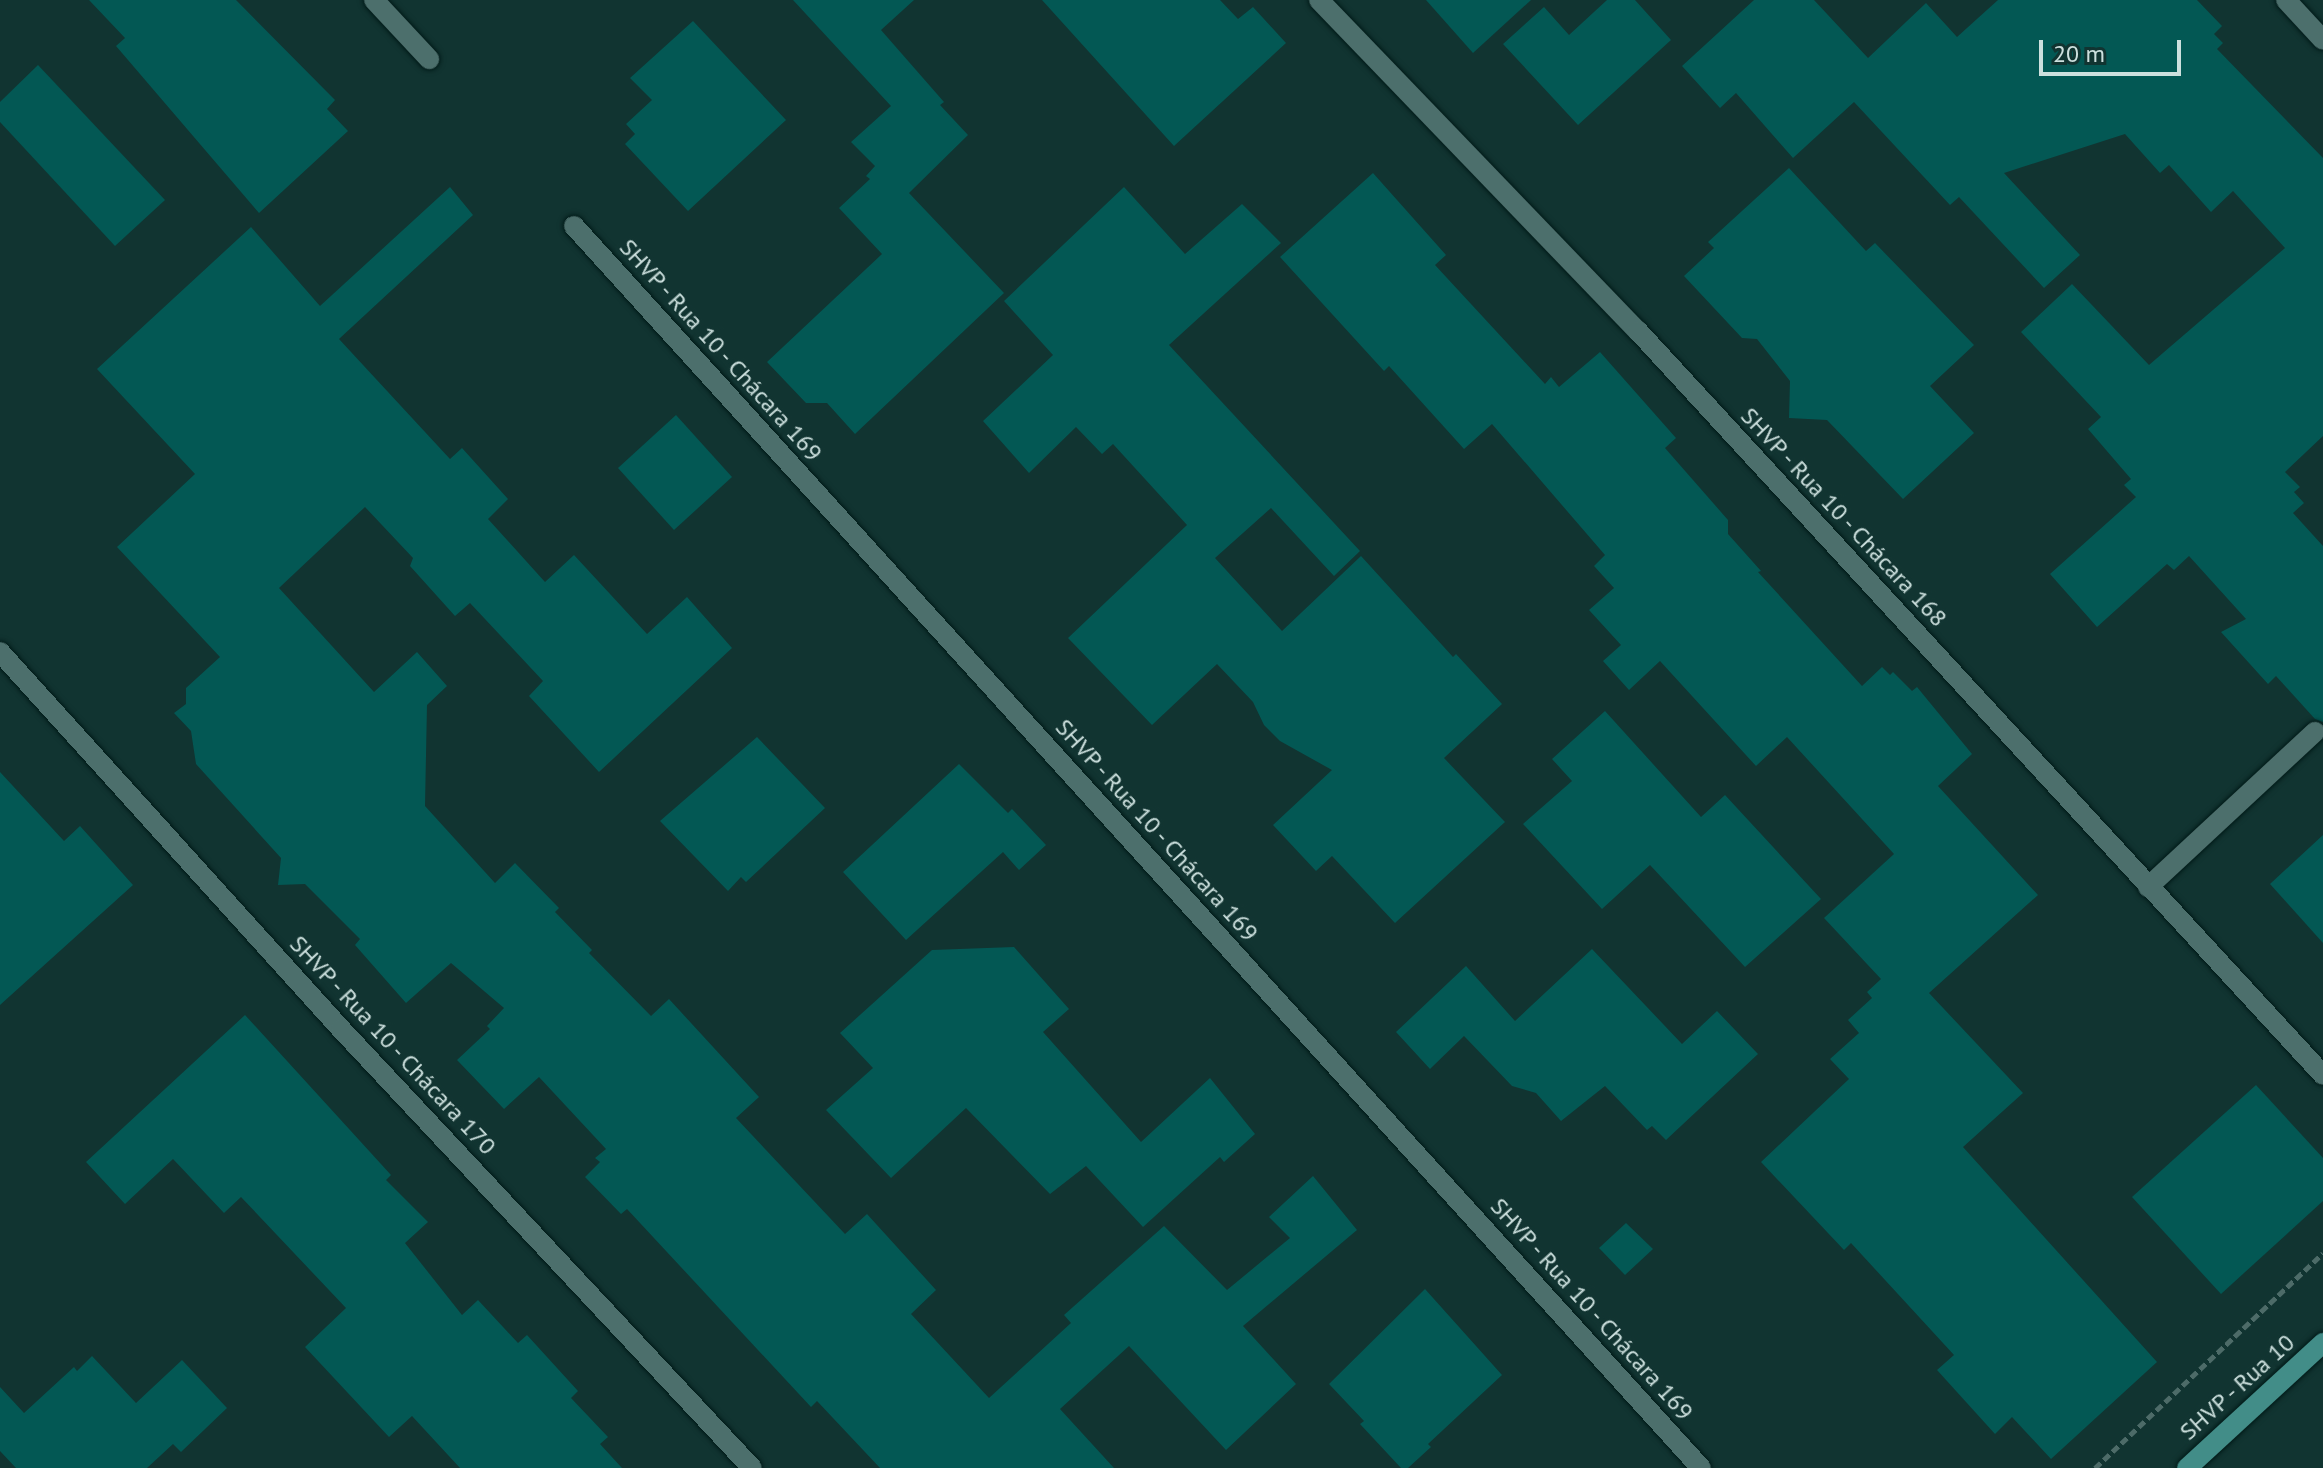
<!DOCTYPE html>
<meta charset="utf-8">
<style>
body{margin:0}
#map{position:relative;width:2323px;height:1468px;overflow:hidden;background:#113431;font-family:"PT Sans",sans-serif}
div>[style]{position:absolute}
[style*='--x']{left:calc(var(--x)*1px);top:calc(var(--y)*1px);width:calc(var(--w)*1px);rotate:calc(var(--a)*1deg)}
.building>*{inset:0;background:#035854}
.path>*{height:5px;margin-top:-2.5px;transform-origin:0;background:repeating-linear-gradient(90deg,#4d6b68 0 8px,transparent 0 12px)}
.roads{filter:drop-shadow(0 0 2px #011a18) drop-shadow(0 0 2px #011a18)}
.lane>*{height:20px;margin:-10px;padding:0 10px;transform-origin:10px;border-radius:10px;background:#4c6f6c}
.street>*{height:20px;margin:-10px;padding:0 10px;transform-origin:10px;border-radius:10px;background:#4c6f6c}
.secondary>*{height:20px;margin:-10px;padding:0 10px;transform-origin:10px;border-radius:10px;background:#428d88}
span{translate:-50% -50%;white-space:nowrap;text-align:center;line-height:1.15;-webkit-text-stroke:7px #113431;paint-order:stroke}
.street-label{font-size:24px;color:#cde0de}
.scale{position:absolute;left:2039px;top:40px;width:142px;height:36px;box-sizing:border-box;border:4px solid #cde0de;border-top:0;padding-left:10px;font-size:24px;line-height:28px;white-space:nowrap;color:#cde0de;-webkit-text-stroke:6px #113431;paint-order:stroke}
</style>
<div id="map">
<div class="building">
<i style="clip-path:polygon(89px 0,236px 0,335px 100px,327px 109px,348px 131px,259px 213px,116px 46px,125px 38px)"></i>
<i style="clip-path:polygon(793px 0,914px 0,881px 30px,944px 102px,940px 105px,968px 135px,909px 193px,1004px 293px,855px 434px,827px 403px,806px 403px,767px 362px,882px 254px,839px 208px,870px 179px,866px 176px,875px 166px,851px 142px,891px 106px)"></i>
<i style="clip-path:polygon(1042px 0,1220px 0,1238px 19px,1253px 7px,1286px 43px,1174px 146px)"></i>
<i style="clip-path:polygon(1426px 0,1531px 0,1473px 53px)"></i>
<i style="clip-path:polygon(1607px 0,1635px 0,1671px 40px,1578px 125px,1503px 44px,1544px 7px,1569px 35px)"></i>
<i style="clip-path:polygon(1754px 0,1814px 0,1868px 58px,1926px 3px,1957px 37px,1998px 0,2197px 0,2222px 26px,2214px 34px,2223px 43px,2217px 49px,2323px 158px,2323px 436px,2285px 472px,2300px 487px,2294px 492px,2304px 503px,2293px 513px,2323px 546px,2323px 722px,2315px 719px,2276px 676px,2268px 684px,2221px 632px,2246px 619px,2189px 556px,2174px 570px,2167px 564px,2097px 627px,2050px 574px,2136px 497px,2124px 485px,2131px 479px,2088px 429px,2101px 417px,2021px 332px,2072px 284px,2149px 365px,2285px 248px,2233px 191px,2211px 212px,2169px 165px,2160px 173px,2125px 134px,2004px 173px,2080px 255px,2044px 288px,1959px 197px,1950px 205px,1854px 102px,1793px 158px,1736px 93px,1720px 108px,1682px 66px)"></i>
<i style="clip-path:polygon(693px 21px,786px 120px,688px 211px,625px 144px,635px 134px,626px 124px,652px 100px,630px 78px)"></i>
<i style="clip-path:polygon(38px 65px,165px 200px,115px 246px,0 122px,0 102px)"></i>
<i style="clip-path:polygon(1789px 168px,1866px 251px,1875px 243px,1974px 345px,1930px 386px,1974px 433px,1903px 499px,1827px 420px,1789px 418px,1790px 381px,1757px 339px,1742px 338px,1684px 276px,1714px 248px,1708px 242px)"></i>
<i style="clip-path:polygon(1373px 173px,1446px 255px,1435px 265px,1545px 384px,1551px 377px,1559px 387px,1600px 352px,1676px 438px,1665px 448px,1728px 520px,1728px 534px,1761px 571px,1758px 572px,1862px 686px,1882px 667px,1890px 675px,1893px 672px,1912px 691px,1917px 687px,1972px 754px,1938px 786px,2038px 895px,1929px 993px,2023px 1093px,1963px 1147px,2157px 1362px,2051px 1459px,2012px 1417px,1995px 1434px,1937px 1370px,1954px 1355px,1851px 1243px,1844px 1250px,1761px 1162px,1849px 1079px,1830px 1059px,1859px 1033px,1848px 1020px,1872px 998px,1867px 992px,1881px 979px,1824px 918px,1894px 854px,1787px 737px,1756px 766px,1660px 661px,1629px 690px,1603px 661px,1621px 645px,1589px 610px,1614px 588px,1594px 566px,1605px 555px,1492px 424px,1464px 449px,1389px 366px,1384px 371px,1280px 257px)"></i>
<i style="clip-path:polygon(450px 187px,473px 215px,339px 339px,450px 459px,462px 448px,508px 499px,488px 519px,545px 582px,574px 555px,647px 634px,687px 597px,732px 648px,599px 772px,529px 696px,543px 681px,470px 603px,455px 616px,410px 566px,413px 558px,365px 507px,279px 588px,374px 692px,417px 652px,447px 686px,427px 705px,425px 806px,495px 883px,515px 863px,559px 908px,555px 912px,592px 950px,589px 953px,651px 1016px,669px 999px,759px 1097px,736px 1118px,845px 1234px,867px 1214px,936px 1290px,911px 1314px,989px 1398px,1071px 1323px,1064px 1315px,1164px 1226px,1227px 1290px,1290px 1238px,1269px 1217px,1313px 1176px,1357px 1230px,1243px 1326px,1296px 1384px,1226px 1450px,1129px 1346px,1060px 1409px,1114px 1468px,880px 1468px,817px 1401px,811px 1407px,627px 1209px,621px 1214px,585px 1177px,600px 1162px,595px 1158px,606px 1149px,539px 1077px,504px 1109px,457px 1060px,490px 1029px,487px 1026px,504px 1008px,451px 963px,406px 1003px,355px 945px,360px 939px,305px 884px,278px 885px,281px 858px,196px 764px,191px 731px,174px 713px,186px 704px,186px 688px,220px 657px,117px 547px,195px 474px,97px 369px,251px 227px,320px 306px)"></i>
<i style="clip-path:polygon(1124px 187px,1185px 254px,1242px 204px,1281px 243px,1169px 345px,1360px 551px,1334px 576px,1271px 508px,1215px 558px,1282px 631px,1361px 556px,1453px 657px,1456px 654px,1502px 704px,1444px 758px,1505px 822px,1395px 923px,1332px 856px,1316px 871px,1273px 825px,1332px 770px,1280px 741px,1264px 725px,1253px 702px,1217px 664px,1152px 725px,1068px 638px,1187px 525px,1113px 444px,1102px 454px,1076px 427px,1029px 473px,983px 421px,1053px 355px,1004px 301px)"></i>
<i style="clip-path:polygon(676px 415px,732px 477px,674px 530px,618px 468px)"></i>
<i style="clip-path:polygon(1605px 711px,1701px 817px,1725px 795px,1821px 899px,1745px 967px,1650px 865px,1602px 909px,1523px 824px,1572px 781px,1552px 759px)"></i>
<i style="clip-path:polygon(757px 737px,825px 808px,746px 882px,741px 877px,728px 891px,660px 821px)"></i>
<i style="clip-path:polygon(959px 764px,1008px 813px,1012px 809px,1046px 845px,1019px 870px,1003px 852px,906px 940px,843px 872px)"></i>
<i style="clip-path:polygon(0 772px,64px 841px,80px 826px,133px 885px,0 1005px)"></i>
<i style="clip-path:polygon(2323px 835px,2323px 943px,2270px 884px)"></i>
<i style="clip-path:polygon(1014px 947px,1069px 1009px,1043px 1032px,1141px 1142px,1210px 1078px,1255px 1134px,1224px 1162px,1220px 1157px,1143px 1227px,1086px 1166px,1050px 1194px,966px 1108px,891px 1178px,826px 1110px,873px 1068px,840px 1033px,932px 950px)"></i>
<i style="clip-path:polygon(1592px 949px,1682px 1044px,1717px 1011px,1758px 1054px,1666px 1140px,1652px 1126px,1647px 1130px,1605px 1086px,1561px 1121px,1536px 1093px,1512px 1086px,1464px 1036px,1430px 1069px,1396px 1032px,1466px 966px,1515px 1021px)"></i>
<i style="clip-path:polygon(245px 1015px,391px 1175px,386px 1180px,428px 1222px,405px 1243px,462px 1315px,478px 1300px,518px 1343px,527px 1335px,578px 1391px,571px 1398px,608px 1437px,600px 1444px,622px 1468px,460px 1468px,412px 1416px,389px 1437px,305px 1347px,346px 1308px,241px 1197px,224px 1213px,173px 1159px,125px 1204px,86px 1162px)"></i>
<i style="clip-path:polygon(2256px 1085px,2323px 1158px,2323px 1201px,2221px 1294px,2132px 1197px)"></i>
<i style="clip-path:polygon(1626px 1223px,1653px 1249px,1625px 1275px,1599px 1248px)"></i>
<i style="clip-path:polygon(1425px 1289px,1502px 1375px,1428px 1444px,1431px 1447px,1408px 1468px,1401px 1468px,1360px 1424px,1364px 1421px,1329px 1384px)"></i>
<i style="clip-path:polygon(92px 1356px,136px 1403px,182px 1360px,227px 1408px,181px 1452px,173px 1444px,147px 1468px,16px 1468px,0 1451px,0 1387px,24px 1413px,74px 1367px,77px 1371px)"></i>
</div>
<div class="path">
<i style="--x:2095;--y:1468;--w:313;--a:-43.3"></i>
</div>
<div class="roads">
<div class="lane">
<i style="--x:2148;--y:887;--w:228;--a:-42.9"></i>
</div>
<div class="street">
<i style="--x:374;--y:0;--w:81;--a:47"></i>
<i style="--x:1319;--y:0;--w:460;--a:46.1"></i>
<i style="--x:1638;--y:331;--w:1011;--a:47.36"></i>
<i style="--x:2286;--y:0;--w:54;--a:47.2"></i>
<i style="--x:574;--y:226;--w:1677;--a:47.78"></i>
<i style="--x:0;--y:652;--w:508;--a:47.87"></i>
<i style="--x:341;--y:1029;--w:601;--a:46.89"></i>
</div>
<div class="secondary">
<i style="--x:2187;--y:1468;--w:185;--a:-42.6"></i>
</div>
</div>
<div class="street-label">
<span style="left:721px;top:350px;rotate:48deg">SHVP - Rua 10 - Chácara 169</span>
<span style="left:1844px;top:517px;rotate:47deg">SHVP - Rua 10 - Chácara 168</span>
<span style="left:1157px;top:830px;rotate:48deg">SHVP - Rua 10 - Chácara 169</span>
<span style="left:393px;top:1045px;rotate:47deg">SHVP - Rua 10 - Chácara 170</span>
<span style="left:1592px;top:1309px;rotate:48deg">SHVP - Rua 10 - Chácara 169</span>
<span style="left:2237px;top:1387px;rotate:-42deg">SHVP - Rua 10</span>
</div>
<div class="scale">20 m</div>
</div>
